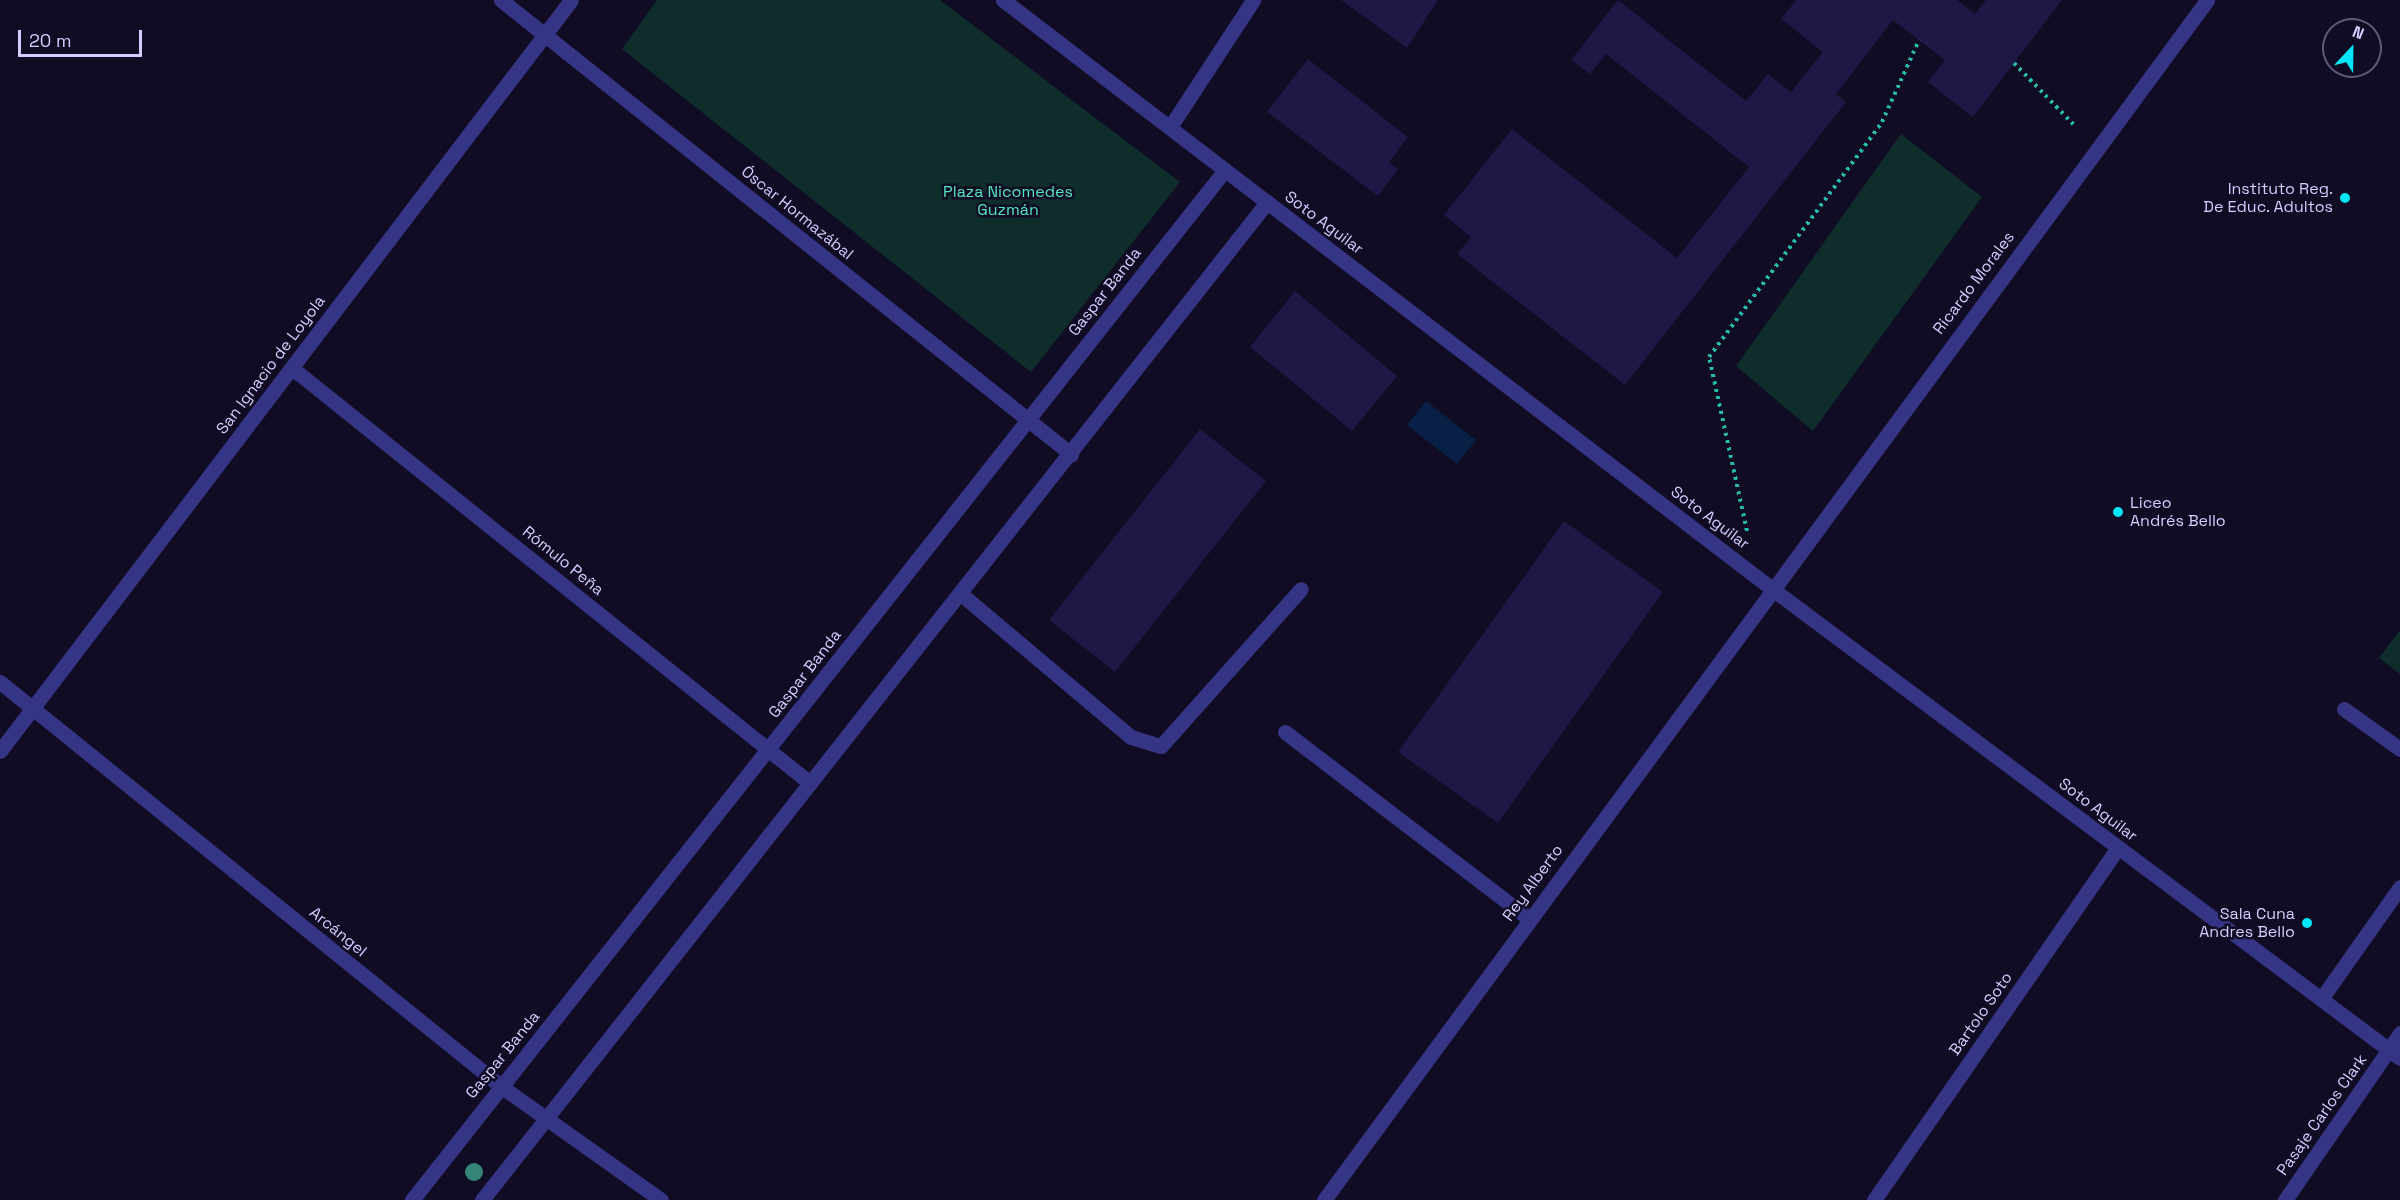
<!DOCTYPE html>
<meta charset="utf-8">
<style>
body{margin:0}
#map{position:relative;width:2400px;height:1200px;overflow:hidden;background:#100c23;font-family:"Space Grotesk",sans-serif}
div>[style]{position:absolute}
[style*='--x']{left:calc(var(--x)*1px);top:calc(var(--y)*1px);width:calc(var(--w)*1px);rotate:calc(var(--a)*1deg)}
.green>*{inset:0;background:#0f2d2b}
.water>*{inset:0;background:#082046}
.building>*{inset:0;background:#1f1745}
.path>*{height:4px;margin-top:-2px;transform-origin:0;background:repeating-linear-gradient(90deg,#26bbae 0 3px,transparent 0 7.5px)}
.service>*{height:15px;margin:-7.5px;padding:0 7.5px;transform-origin:7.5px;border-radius:7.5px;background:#353485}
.minor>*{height:15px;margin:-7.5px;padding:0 7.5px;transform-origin:7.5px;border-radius:7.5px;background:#353485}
.tertiary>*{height:15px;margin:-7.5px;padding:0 7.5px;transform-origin:7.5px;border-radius:7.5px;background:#353485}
.trees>*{width:18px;height:18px;margin:-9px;border-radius:50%;background:#348478}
.dots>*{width:16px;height:16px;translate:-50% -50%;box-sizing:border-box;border:3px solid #100c23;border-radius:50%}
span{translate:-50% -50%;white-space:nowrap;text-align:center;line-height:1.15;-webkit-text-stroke:5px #100c23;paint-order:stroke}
.poi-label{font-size:16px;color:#d3ceff}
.right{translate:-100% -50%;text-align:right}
.left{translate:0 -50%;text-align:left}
.park-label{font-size:16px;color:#52e7be}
.street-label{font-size:16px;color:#d3ceff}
.north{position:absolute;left:2322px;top:18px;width:60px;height:60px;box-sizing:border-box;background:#100c23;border:2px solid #5e5a7b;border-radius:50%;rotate:22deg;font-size:16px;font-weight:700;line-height:24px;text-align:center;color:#d3ceff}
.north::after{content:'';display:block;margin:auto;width:21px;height:27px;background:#00e6f9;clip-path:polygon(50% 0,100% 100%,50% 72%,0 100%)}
.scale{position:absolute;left:18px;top:30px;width:124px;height:27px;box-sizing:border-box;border:3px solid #d3ceff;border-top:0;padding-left:8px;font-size:18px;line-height:21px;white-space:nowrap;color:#d3ceff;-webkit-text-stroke:4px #100c23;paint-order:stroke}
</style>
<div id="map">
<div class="green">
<i style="clip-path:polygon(657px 0,940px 0,1180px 182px,1031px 372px,622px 49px)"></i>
<i style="clip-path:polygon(1901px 134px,1982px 197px,1813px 431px,1736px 366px)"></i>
<i style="clip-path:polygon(2400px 630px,2400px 674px,2379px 658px)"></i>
</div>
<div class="water">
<i style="clip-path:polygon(1426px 401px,1476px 440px,1457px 464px,1407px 425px)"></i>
</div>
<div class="building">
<i style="clip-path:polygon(1341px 0,1438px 0,1407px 48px)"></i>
<i style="clip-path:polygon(1618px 0,1746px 101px,1768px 74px,1791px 92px,1823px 52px,1781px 19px,1796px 0,1957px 0,1975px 14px,1986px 0,2062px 0,1973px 117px,1928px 82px,1945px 60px,1893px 20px,1836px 94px,1846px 102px,1625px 385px,1457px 254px,1471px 237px,1444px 215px,1512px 129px,1677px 258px,1749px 167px,1606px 54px,1590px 74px,1571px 60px)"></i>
<i style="clip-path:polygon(1308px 59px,1408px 137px,1389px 162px,1398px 169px,1378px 196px,1267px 112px)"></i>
<i style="clip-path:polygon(1295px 291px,1397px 376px,1352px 431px,1250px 347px)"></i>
<i style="clip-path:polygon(1200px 429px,1266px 481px,1115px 672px,1049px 620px)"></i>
<i style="clip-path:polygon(1564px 521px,1663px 592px,1498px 823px,1398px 752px)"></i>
</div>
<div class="path">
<i style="--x:2014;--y:63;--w:89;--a:45.9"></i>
<i style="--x:1747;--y:531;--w:178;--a:-102.3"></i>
<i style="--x:1709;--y:357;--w:292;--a:-53.6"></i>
<i style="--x:1882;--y:122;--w:90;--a:-65.7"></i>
</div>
<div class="service">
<i style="--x:961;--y:594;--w:222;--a:40.1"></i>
<i style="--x:1131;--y:737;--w:31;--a:17"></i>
<i style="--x:1161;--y:746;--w:210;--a:-48.3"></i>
<i style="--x:2344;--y:709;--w:69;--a:35.5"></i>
<i style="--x:1285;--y:732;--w:308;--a:37.4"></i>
<i style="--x:2321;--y:999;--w:137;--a:-54.8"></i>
<i style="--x:2285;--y:1200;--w:203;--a:-55.4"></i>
</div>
<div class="minor">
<i style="--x:501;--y:0;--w:729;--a:38.54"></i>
<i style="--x:1170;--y:127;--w:152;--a:-56.8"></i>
<i style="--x:292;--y:368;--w:664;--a:38.7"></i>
<i style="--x:0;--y:682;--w:645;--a:38.9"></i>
<i style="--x:502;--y:1087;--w:195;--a:35.4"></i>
<i style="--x:412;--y:1200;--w:1312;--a:-51.72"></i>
<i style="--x:482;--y:1200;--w:1270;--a:-51.81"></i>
<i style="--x:1324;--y:1200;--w:1490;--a:-53.65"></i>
<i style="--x:1874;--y:1200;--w:428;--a:-55.3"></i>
</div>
<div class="tertiary">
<i style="--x:1003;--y:0;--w:967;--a:37.44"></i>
<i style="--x:1771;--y:588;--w:785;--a:36.77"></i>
<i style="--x:0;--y:751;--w:943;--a:-52.75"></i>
</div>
<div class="trees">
<i style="left:474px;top:1172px"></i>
</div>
<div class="dots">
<i style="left:2345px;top:198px;background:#00e6f9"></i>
<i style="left:2118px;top:512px;background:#00e6f9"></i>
<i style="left:2307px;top:923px;background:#00e6f9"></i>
</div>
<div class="poi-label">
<span class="right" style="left:2333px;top:198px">Instituto Reg.<br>De Educ. Adultos</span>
<span class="left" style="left:2130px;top:512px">Liceo<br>Andrés Bello</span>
<span class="right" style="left:2295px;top:923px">Sala Cuna<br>Andres Bello</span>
</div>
<div class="park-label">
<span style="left:1008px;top:201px">Plaza Nicomedes<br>Guzmán</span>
</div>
<div class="street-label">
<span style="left:797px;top:213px;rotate:39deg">Óscar Hormazábal</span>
<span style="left:1324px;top:223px;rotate:37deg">Soto Aguilar</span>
<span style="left:1974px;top:283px;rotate:-53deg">Ricardo Morales</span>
<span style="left:1105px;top:292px;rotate:-52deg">Gaspar Banda</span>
<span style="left:271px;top:365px;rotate:-53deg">San Ignacio de Loyola</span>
<span style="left:1710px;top:518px;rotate:37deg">Soto Aguilar</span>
<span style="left:563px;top:561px;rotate:39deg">Rómulo Peña</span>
<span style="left:805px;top:674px;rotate:-52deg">Gaspar Banda</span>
<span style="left:2098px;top:810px;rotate:37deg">Soto Aguilar</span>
<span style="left:1533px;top:883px;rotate:-54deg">Rey Alberto</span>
<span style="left:338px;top:932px;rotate:39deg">Arcángel</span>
<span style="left:1981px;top:1014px;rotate:-55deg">Bartolo Soto</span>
<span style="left:503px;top:1055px;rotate:-51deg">Gaspar Banda</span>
<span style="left:2322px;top:1115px;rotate:-55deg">Pasaje Carlos Clark</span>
</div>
<div class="north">N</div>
<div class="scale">20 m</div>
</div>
